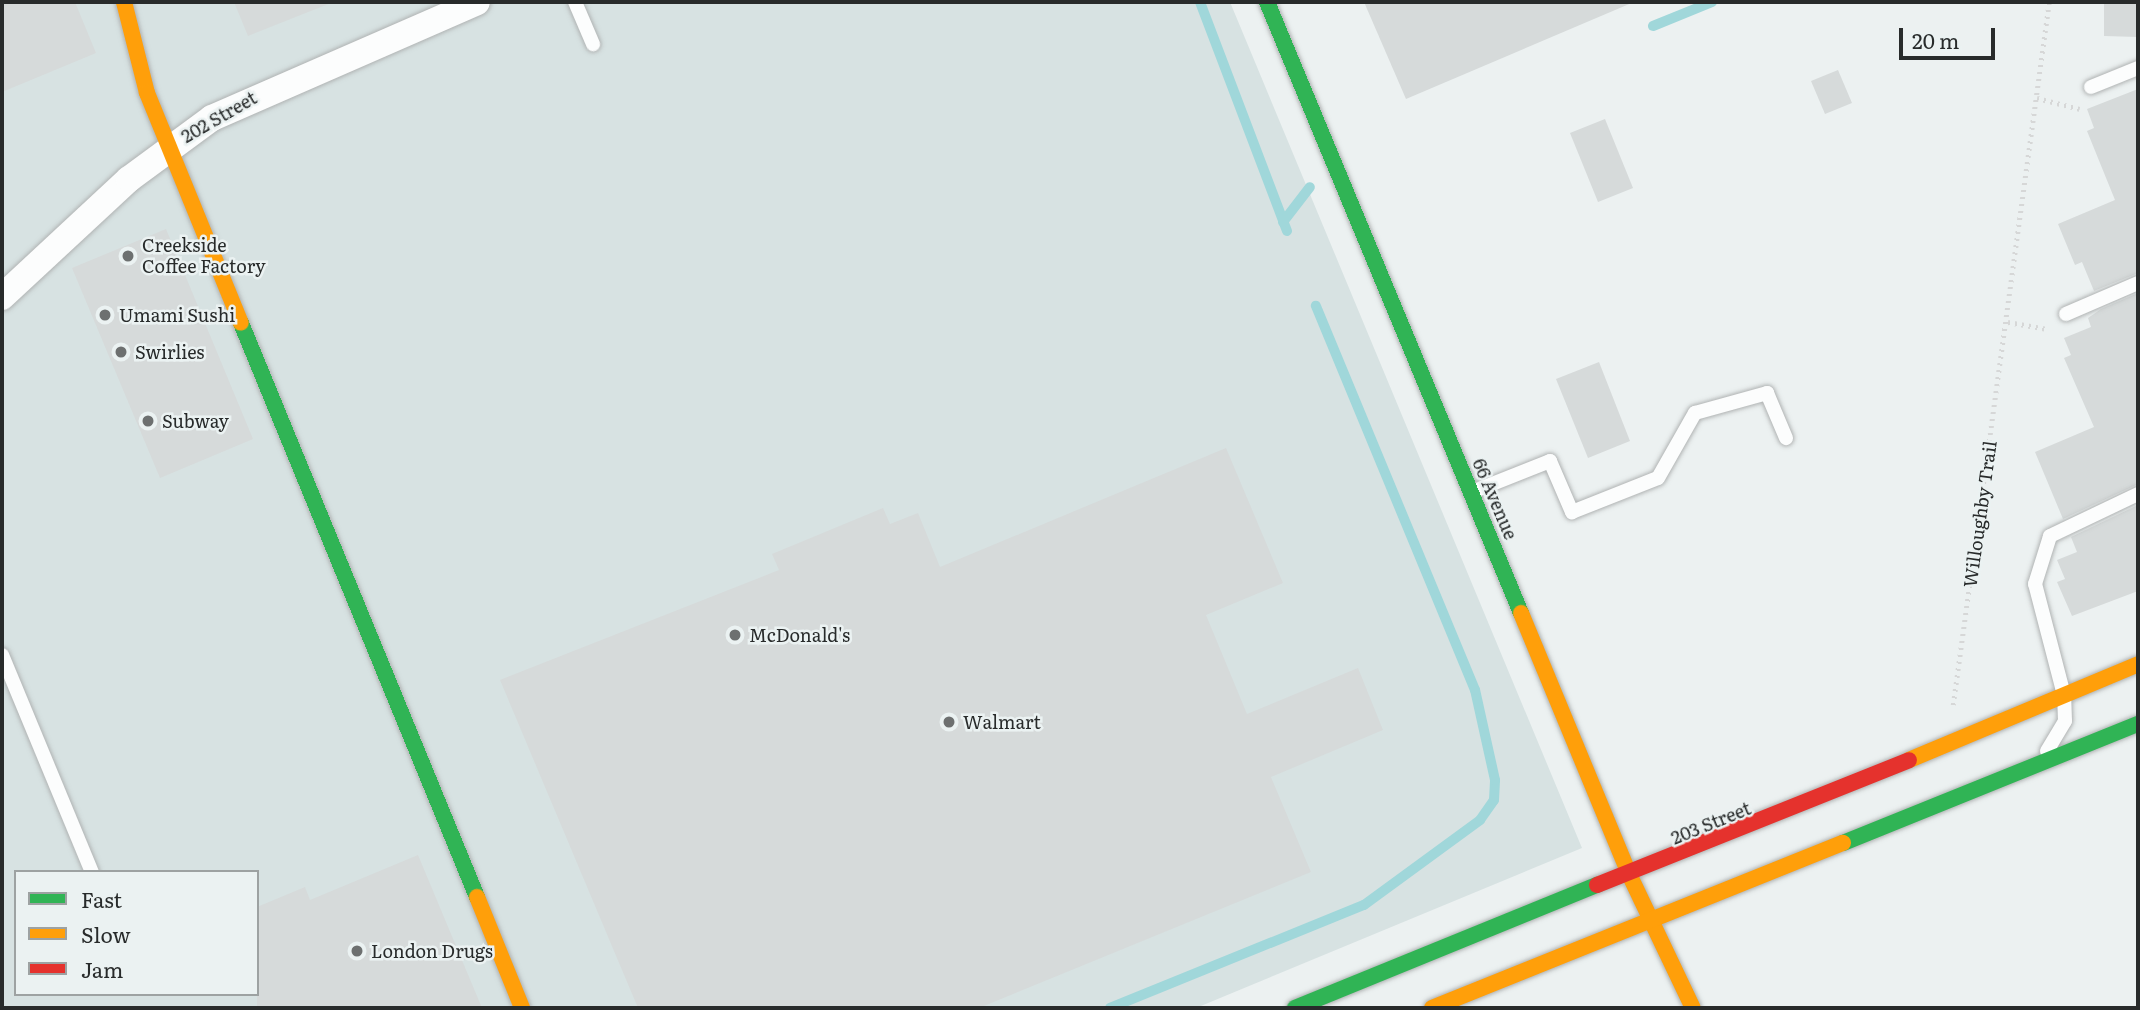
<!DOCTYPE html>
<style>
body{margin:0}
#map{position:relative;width:2140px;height:1010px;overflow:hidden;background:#ecf1f1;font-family:Literata,serif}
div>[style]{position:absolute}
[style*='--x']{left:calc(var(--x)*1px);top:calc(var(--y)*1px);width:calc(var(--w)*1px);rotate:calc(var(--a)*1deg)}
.built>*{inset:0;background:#d7e2e2}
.stream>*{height:10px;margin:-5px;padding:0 5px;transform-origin:5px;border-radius:5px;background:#a0d7da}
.building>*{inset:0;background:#d6dada}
.path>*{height:4.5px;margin-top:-2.25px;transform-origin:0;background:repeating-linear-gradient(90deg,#d6d7d7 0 2px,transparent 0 7px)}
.roads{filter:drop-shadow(0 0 2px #b0b3b3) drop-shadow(0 0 2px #b0b3b3)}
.lane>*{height:14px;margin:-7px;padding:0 7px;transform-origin:7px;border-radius:7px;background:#fcfdfd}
.street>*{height:26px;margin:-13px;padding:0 13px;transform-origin:13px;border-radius:13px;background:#fcfdfd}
.fast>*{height:16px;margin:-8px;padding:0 8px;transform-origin:8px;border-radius:8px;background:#30b455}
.slow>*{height:16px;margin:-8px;padding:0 8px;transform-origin:8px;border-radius:8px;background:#ff9f0a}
.jam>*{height:16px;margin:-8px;padding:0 8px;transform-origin:8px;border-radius:8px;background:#e5322d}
.dots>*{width:19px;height:19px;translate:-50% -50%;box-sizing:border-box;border:4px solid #ebf2f2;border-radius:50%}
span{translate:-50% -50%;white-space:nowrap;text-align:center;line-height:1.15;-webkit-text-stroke:5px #ebf2f2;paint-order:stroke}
.street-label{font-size:18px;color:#282b2b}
.poi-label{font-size:18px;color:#282b2b}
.left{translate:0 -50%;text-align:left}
.frame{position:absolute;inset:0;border:4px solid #282b2b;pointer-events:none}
.legend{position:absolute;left:14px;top:870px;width:245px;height:126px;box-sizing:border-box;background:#ebf2f2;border:2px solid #9da2a2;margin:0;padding:9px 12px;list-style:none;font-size:21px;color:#282b2b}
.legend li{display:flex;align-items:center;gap:14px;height:35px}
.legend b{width:35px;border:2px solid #9da2a2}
.scale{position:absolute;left:1899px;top:28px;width:96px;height:32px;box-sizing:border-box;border:4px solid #282b2b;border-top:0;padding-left:9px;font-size:21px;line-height:24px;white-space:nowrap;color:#282b2b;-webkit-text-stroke:5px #ebf2f2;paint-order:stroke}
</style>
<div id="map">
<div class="built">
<i style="clip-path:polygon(evenodd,2px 2px,1230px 2px,1582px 848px,1196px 1008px,2px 1008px,2px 2px,16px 872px,257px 872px,257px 994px,16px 994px,16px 872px)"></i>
</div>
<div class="stream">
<i style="--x:1200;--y:2;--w:245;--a:69.2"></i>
<i style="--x:1653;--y:26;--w:64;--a:-22.1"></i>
<i style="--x:1283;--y:222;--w:44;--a:-52.4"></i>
<i style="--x:1110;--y:1008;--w:274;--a:-22.1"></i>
<i style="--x:1364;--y:905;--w:144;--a:-36.2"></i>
<i style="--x:1480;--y:820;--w:24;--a:-55"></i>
<i style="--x:1494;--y:800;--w:20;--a:-87"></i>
<i style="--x:1495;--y:780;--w:92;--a:-102.5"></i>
<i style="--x:1475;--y:690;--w:416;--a:-112.5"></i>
</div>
<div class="building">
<i style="clip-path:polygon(2px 2px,75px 2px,96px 53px,2px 92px)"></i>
<i style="clip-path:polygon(234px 2px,330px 2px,331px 3px,248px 36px)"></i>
<i style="clip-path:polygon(1364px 2px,1634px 2px,1406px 99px)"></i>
<i style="clip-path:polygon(2104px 2px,2138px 2px,2138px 37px,2104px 36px)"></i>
<i style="clip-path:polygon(1838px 70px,1852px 103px,1825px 114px,1811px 81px)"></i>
<i style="clip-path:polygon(2138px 89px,2138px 273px,2094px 291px,2082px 262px,2075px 265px,2058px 224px,2115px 200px,2087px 131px,2094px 128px,2087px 109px)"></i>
<i style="clip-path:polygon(1605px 119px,1633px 188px,1598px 202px,1570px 133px)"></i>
<i style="clip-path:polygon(166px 229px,253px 439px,160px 478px,72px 268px)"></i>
<i style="clip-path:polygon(2138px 293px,2138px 484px,2063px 519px,2035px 452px,2094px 427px,2064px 358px,2071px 355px,2064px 338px,2091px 327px,2088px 318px,2101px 309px)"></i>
<i style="clip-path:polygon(1599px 362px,1630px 441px,1588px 458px,1556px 379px)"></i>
<i style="clip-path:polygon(1226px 448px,1283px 583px,1206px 615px,1247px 714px,1358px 668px,1383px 730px,1271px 777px,1311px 872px,979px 1008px,638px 1008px,500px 680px,779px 570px,772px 554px,883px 508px,890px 524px,918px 513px,940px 567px)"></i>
<i style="clip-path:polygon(2138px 505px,2138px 591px,2072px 616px,2057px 582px,2065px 579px,2057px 560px,2077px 552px,2071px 537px)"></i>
<i style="clip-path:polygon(418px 855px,482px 1008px,257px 1008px,257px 907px,305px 887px,310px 900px)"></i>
</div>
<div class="path">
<i style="--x:2037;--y:98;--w:44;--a:14.3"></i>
<i style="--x:2008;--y:322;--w:40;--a:10"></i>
<i style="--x:1953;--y:705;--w:710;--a:-82.22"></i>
</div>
<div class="roads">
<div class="lane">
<i style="--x:575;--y:2;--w:46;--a:66.8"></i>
<i style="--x:2091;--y:87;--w:51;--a:-22"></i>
<i style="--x:2066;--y:314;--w:78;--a:-23.3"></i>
<i style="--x:1472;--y:492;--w:84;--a:-21.7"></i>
<i style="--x:1550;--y:461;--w:56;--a:66.7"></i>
<i style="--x:1572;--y:512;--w:92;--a:-21.6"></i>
<i style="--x:1658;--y:478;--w:75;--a:-60.4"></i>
<i style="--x:1695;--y:413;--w:75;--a:-15.5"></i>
<i style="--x:1767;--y:393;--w:49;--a:67.1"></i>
<i style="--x:2;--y:655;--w:235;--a:67.5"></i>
<i style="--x:2047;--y:751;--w:35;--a:-59"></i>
<i style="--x:2065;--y:721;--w:26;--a:-92"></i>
<i style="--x:2064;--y:695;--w:115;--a:-104.6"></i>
<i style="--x:2035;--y:584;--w:50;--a:-72.6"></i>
<i style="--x:2050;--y:536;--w:98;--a:-25.5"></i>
</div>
<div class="street">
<i style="--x:2;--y:297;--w:173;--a:-42.9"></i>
<i style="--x:129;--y:179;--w:103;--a:-36.3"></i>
<i style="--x:212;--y:118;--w:289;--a:-23.6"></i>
</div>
<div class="fast">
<i style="--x:1267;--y:2;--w:662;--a:67.43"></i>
<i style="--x:241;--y:323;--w:621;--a:67.65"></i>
<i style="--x:1843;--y:843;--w:318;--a:-22"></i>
<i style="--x:1295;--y:1008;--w:326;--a:-22.2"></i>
</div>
<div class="slow">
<i style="--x:124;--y:2;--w:94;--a:75.8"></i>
<i style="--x:147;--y:93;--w:248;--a:67.8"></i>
<i style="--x:1521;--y:613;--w:282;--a:67.5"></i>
<i style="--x:1629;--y:874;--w:148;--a:64.5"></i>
<i style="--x:1909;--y:760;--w:248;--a:-22.7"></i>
<i style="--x:477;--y:897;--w:120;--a:67.9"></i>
<i style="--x:1432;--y:1008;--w:443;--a:-21.9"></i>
</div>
<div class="jam">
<i style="--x:1597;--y:885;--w:336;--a:-21.8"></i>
</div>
</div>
<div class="dots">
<i style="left:128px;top:256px;background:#6d7070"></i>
<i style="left:105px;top:315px;background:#6d7070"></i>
<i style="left:121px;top:352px;background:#6d7070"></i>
<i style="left:148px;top:421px;background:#6d7070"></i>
<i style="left:735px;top:635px;background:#6d7070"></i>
<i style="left:949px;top:722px;background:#6d7070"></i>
<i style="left:357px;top:951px;background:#6d7070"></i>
</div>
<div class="street-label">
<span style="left:219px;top:117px;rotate:-30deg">202 Street</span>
<span style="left:1495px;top:499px;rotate:67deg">66 Avenue</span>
<span style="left:1980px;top:514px;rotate:-82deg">Willoughby Trail</span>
<span style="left:1711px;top:823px;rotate:-22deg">203 Street</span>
</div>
<div class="poi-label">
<span class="left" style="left:142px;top:256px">Creekside<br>Coffee Factory</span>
<span class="left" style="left:119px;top:315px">Umami Sushi</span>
<span class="left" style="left:135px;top:352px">Swirlies</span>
<span class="left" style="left:162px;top:421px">Subway</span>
<span class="left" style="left:749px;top:635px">McDonald's</span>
<span class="left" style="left:963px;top:722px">Walmart</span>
<span class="left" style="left:371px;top:951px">London Drugs</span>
</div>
<div class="frame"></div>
<ul class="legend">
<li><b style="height:9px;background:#30b455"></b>Fast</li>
<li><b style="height:9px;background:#ff9f0a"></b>Slow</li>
<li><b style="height:9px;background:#e5322d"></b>Jam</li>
</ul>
<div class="scale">20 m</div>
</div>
